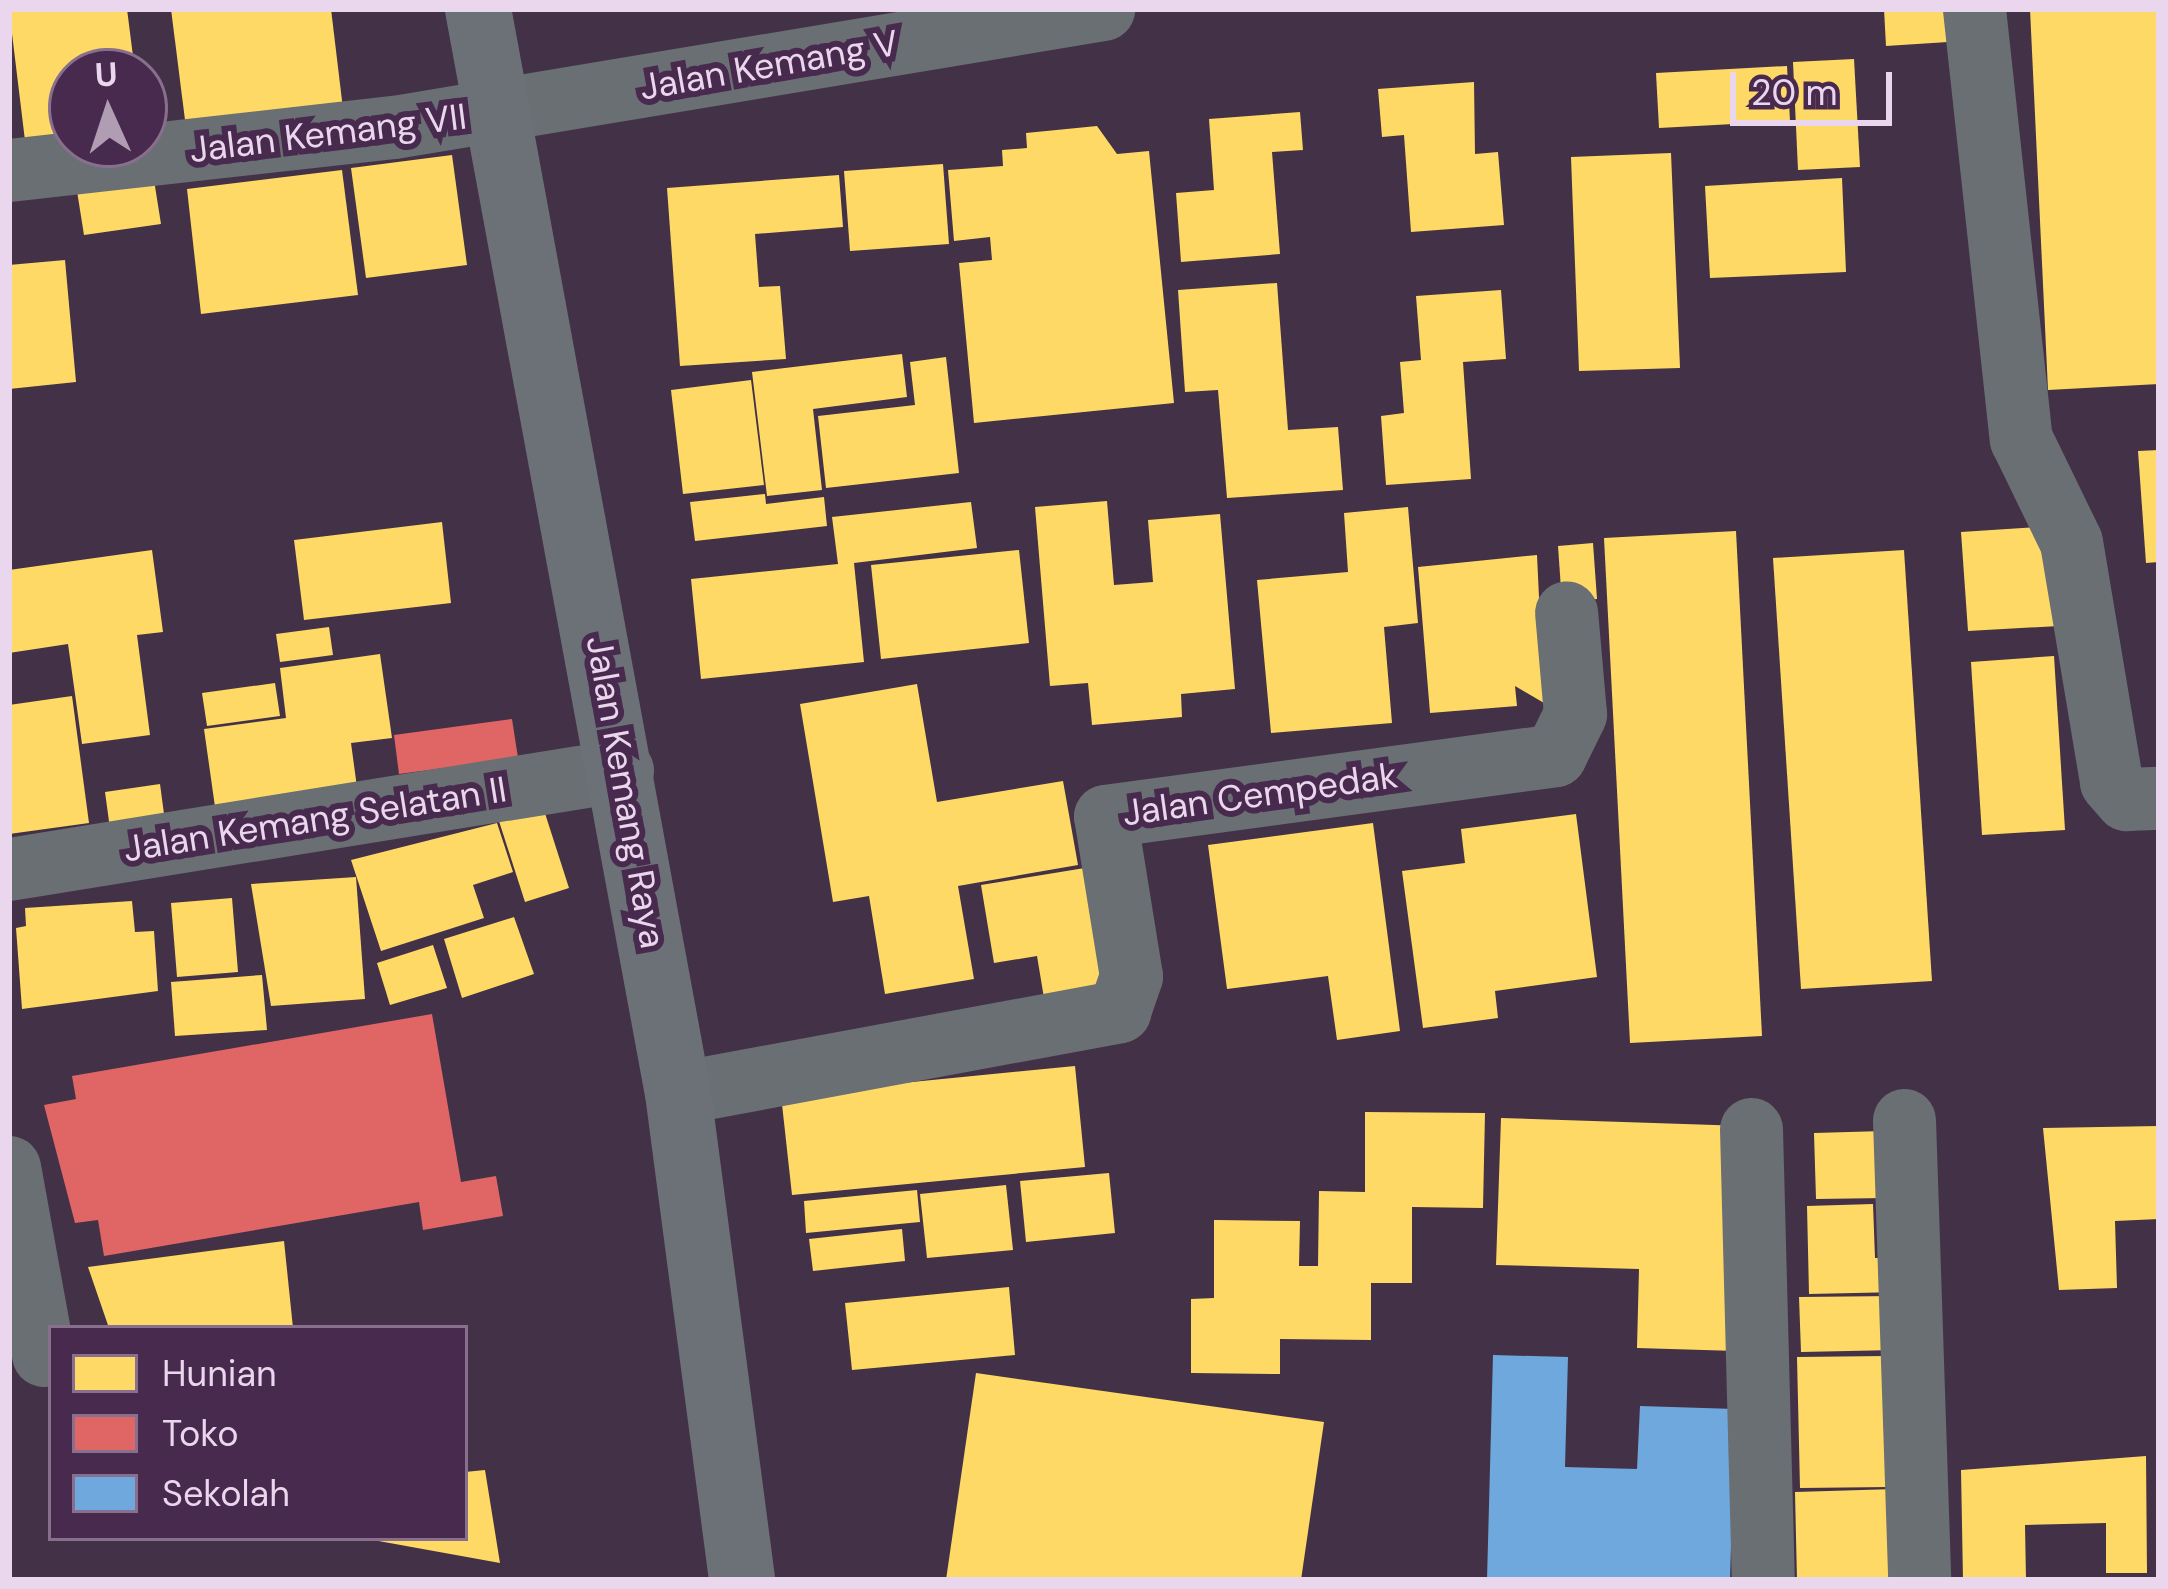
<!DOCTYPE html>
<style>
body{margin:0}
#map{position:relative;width:2168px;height:1589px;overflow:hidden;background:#433247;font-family:"DM Sans",sans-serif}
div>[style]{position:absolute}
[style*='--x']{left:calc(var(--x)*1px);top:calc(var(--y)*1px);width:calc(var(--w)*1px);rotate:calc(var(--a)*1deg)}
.homes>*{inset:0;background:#ffd966}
.shops>*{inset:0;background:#e06666}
.schools>*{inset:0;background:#6fa8dc}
.street>*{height:63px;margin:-31.5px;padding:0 31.5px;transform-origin:31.5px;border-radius:31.5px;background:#696f73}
.secondary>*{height:66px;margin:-33px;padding:0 33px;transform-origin:33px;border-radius:33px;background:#6c7177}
span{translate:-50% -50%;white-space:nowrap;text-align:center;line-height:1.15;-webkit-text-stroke:12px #482a4f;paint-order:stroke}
.street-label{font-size:36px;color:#ead7ed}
.frame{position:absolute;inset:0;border:12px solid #ead7ed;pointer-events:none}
.legend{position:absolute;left:48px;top:1325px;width:420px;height:216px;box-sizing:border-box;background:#482a4f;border:3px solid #896f8e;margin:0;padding:15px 21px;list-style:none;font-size:36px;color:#ead7ed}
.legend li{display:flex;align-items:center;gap:24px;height:60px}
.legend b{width:60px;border:3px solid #896f8e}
.north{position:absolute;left:48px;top:48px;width:120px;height:120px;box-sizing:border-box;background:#482a4f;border:3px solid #896f8e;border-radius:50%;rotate:357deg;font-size:33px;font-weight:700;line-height:48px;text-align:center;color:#ead7ed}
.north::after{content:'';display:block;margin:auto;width:42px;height:54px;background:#b09db3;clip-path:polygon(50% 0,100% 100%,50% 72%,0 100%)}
.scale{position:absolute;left:1730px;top:72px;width:162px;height:54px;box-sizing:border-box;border:6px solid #ead7ed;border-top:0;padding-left:15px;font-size:36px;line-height:42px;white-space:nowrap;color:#ead7ed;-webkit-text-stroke:9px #482a4f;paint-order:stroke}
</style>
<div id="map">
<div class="homes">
<i style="clip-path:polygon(9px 9px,127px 9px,135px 72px,72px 72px,72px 144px,27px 157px)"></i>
<i style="clip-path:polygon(171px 9px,331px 9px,343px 109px,186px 128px)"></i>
<i style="clip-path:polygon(1884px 9px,1946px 9px,1948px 42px,1886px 46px)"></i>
<i style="clip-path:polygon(2030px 9px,2159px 9px,2159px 384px,2048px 390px)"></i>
<i style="clip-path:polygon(1854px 59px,1860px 167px,1798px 170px,1793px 62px)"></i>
<i style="clip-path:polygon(1787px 66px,1790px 121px,1659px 128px,1656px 73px)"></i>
<i style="clip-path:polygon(1474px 82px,1475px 154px,1498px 152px,1504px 225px,1411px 232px,1404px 135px,1382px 137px,1378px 89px)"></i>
<i style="clip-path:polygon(1300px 112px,1303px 150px,1272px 152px,1280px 254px,1181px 262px,1176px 193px,1214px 190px,1209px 119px)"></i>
<i style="clip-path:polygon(1097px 126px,1117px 154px,1149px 151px,1174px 403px,974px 423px,959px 263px,992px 260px,990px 237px,954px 241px,948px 170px,1003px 166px,1002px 150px,1027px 148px,1026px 133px)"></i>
<i style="clip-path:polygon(1671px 153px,1680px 368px,1579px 371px,1571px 157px)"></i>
<i style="clip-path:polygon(452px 155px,467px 265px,366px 278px,351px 168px)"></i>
<i style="clip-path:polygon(943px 164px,949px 244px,850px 251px,844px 171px)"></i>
<i style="clip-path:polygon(342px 170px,358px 295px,201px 314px,187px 189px)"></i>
<i style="clip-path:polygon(839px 175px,843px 227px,755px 234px,759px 287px,780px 286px,786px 359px,680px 366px,667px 188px)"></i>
<i style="clip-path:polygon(1842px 178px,1846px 272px,1710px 278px,1705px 186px)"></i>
<i style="clip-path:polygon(154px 180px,161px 224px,84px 235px,77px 191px)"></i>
<i style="clip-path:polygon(65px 260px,76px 382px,9px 389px,9px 265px)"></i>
<i style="clip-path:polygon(1277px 283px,1288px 430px,1338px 427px,1343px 490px,1227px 498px,1218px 390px,1185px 392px,1178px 290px)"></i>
<i style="clip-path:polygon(1501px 290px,1506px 359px,1463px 362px,1471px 479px,1386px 485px,1381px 416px,1404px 413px,1400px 362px,1421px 360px,1416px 296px)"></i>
<i style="clip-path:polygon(902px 354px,907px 397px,813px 409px,822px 490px,767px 496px,752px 372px)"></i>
<i style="clip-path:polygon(946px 357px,959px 473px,826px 488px,818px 416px,915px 405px,910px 362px)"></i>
<i style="clip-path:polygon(751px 380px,764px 485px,683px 494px,671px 390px)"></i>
<i style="clip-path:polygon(2159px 450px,2159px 562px,2146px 563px,2138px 451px)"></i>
<i style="clip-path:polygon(765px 494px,766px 504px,824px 497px,827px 526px,695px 541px,690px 502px)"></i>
<i style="clip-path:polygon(1107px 501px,1114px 585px,1153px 582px,1148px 520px,1220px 514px,1235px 689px,1181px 694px,1182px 717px,1092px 725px,1088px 683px,1050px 686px,1035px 507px)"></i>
<i style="clip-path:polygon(971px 502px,977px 548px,854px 563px,864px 662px,701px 679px,691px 579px,838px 564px,832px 517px)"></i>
<i style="clip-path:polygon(1408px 507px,1418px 623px,1384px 627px,1392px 723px,1271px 733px,1257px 580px,1348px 572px,1344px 513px)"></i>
<i style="clip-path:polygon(442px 522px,451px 603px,304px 620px,294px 540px)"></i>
<i style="clip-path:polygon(2053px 526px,2059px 626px,1968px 631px,1961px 532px)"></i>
<i style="clip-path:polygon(1736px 531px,1762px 1036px,1630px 1043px,1604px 538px)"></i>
<i style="clip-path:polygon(1593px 543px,1597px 599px,1562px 603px,1558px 546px)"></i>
<i style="clip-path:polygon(152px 550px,163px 632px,137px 635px,150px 735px,82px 744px,68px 644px,9px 653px,9px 570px)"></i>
<i style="clip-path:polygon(1019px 550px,1029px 643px,881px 659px,871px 565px)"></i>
<i style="clip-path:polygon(1904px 550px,1932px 981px,1801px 989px,1773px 558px)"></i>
<i style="clip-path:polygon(1537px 555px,1544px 703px,1515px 686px,1517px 706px,1430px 713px,1418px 567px)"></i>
<i style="clip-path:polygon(329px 627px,333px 655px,280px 662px,276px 634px)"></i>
<i style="clip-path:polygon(380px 654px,392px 738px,351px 743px,359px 802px,217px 821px,204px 729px,286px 718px,280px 668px)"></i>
<i style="clip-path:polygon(2054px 656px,2065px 830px,1982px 835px,1971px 662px)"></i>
<i style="clip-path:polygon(275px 683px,280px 716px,207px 726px,202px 693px)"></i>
<i style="clip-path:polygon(917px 684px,937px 802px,1063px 781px,1078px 865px,958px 886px,974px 979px,885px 994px,869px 896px,833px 902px,800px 704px)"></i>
<i style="clip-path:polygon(72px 696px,89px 823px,9px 834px,9px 705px)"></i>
<i style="clip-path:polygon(160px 784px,166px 829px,111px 836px,105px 792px)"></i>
<i style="clip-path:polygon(542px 804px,569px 888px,525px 902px,498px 818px)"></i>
<i style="clip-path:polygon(1576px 814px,1597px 977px,1495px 991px,1498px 1018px,1423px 1028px,1402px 871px,1465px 863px,1461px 829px)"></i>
<i style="clip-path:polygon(497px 823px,513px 872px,473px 885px,484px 918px,381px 951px,351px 860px)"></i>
<i style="clip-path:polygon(1373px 823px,1400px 1031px,1337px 1040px,1328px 976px,1227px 989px,1208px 845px)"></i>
<i style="clip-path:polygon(1097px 866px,1118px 992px,1045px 1004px,1037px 956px,994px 963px,981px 885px)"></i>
<i style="clip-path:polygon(356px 877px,365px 999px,271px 1006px,251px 884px)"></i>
<i style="clip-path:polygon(232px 898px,238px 972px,177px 977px,171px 903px)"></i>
<i style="clip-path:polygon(132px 901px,135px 932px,154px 931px,158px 991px,22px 1009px,16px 928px,26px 926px,25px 908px)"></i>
<i style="clip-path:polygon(514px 917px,534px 974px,462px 998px,444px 939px)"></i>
<i style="clip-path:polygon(433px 945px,447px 988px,390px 1005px,377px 963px)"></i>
<i style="clip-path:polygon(262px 975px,267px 1030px,175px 1036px,171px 982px)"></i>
<i style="clip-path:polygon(1075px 1066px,1085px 1167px,792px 1195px,781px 1095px)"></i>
<i style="clip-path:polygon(1365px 1112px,1485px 1113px,1483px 1208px,1412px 1207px,1412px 1283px,1371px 1283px,1371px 1340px,1280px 1339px,1280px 1374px,1191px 1373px,1191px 1299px,1214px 1298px,1214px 1220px,1300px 1221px,1299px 1266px,1318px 1266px,1319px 1191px,1365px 1192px)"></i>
<i style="clip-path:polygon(1501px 1118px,1745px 1126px,1737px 1351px,1637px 1348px,1639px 1269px,1496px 1265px)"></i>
<i style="clip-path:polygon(2159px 1126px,2159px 1219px,2115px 1221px,2117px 1288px,2059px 1290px,2043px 1128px)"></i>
<i style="clip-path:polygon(1884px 1131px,1886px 1198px,1816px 1199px,1814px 1133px)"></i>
<i style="clip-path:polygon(1109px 1173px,1115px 1233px,1026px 1242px,1020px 1181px)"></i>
<i style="clip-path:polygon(1006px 1185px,1013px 1250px,927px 1258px,920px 1194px)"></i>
<i style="clip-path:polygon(917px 1190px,920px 1222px,806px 1233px,804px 1201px)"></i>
<i style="clip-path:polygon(1873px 1204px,1875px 1258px,1899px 1258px,1900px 1292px,1809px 1294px,1807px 1206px)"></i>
<i style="clip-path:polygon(902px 1229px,905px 1261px,813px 1271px,809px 1239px)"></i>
<i style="clip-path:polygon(284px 1241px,293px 1328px,109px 1328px,88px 1267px)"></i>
<i style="clip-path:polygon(1009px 1287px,1015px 1355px,852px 1370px,845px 1303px)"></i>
<i style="clip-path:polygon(1895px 1296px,1896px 1350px,1801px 1352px,1799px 1297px)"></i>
<i style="clip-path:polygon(1886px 1356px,1889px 1487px,1800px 1488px,1797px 1357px)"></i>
<i style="clip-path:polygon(976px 1373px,1324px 1422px,1301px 1580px,946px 1580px)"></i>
<i style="clip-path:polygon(2146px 1456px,2147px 1573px,2106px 1573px,2106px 1523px,2025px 1525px,2026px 1580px,1963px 1580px,1961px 1470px)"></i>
<i style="clip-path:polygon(485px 1470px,500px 1563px,373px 1540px,465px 1538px,465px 1472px)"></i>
<i style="clip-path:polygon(1895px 1489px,1897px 1580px,1797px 1580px,1795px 1492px)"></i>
</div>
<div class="shops">
<i style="clip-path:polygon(512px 719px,518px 758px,399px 774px,394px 735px)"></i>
<i style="clip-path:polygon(432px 1014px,461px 1182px,496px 1176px,503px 1216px,423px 1230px,419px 1202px,104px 1256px,98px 1220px,75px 1223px,44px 1105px,76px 1099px,72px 1076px)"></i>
</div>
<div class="schools">
<i style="clip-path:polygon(1493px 1355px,1568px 1357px,1565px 1467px,1637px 1469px,1640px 1406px,1735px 1409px,1730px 1580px,1487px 1580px)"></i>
</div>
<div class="street">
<i style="--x:1974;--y:9;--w:433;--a:83.8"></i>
<i style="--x:2021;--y:439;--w:114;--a:64.1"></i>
<i style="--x:2071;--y:542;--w:243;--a:80.5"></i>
<i style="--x:2111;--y:782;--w:23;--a:49"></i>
<i style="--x:2126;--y:799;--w:33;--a:-2"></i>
<i style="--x:9;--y:170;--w:387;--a:-6.4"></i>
<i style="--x:394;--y:127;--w:719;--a:-9.45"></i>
<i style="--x:9;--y:869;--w:621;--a:-9.17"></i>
<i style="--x:678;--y:1093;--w:449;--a:-10.5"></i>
<i style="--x:1119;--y:1011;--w:37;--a:-71"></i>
<i style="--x:1131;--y:976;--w:162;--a:-99.2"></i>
<i style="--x:1105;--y:816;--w:454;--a:-7.7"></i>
<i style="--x:1555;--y:755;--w:46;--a:-64"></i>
<i style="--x:1575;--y:714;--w:102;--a:-95"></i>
<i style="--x:1904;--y:1120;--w:460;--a:88.1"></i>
<i style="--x:1751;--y:1129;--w:451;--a:88.5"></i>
<i style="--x:9;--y:1167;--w:191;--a:79.7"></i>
</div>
<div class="secondary">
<i style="--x:478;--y:9;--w:1102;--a:79.55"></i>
<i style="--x:678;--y:1093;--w:491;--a:82.5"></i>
</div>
<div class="street-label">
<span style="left:769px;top:65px;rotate:-10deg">Jalan Kemang V</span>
<span style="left:328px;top:133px;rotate:-7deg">Jalan Kemang VII</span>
<span style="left:626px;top:792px;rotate:80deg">Jalan Kemang Raya</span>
<span style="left:1260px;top:794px;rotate:-8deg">Jalan Cempedak</span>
<span style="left:315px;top:819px;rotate:-9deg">Jalan Kemang Selatan II</span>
</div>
<div class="frame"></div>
<ul class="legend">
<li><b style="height:33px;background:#ffd966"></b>Hunian</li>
<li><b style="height:33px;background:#e06666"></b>Toko</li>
<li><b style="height:33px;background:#6fa8dc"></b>Sekolah</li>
</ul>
<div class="north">U</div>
<div class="scale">20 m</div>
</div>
